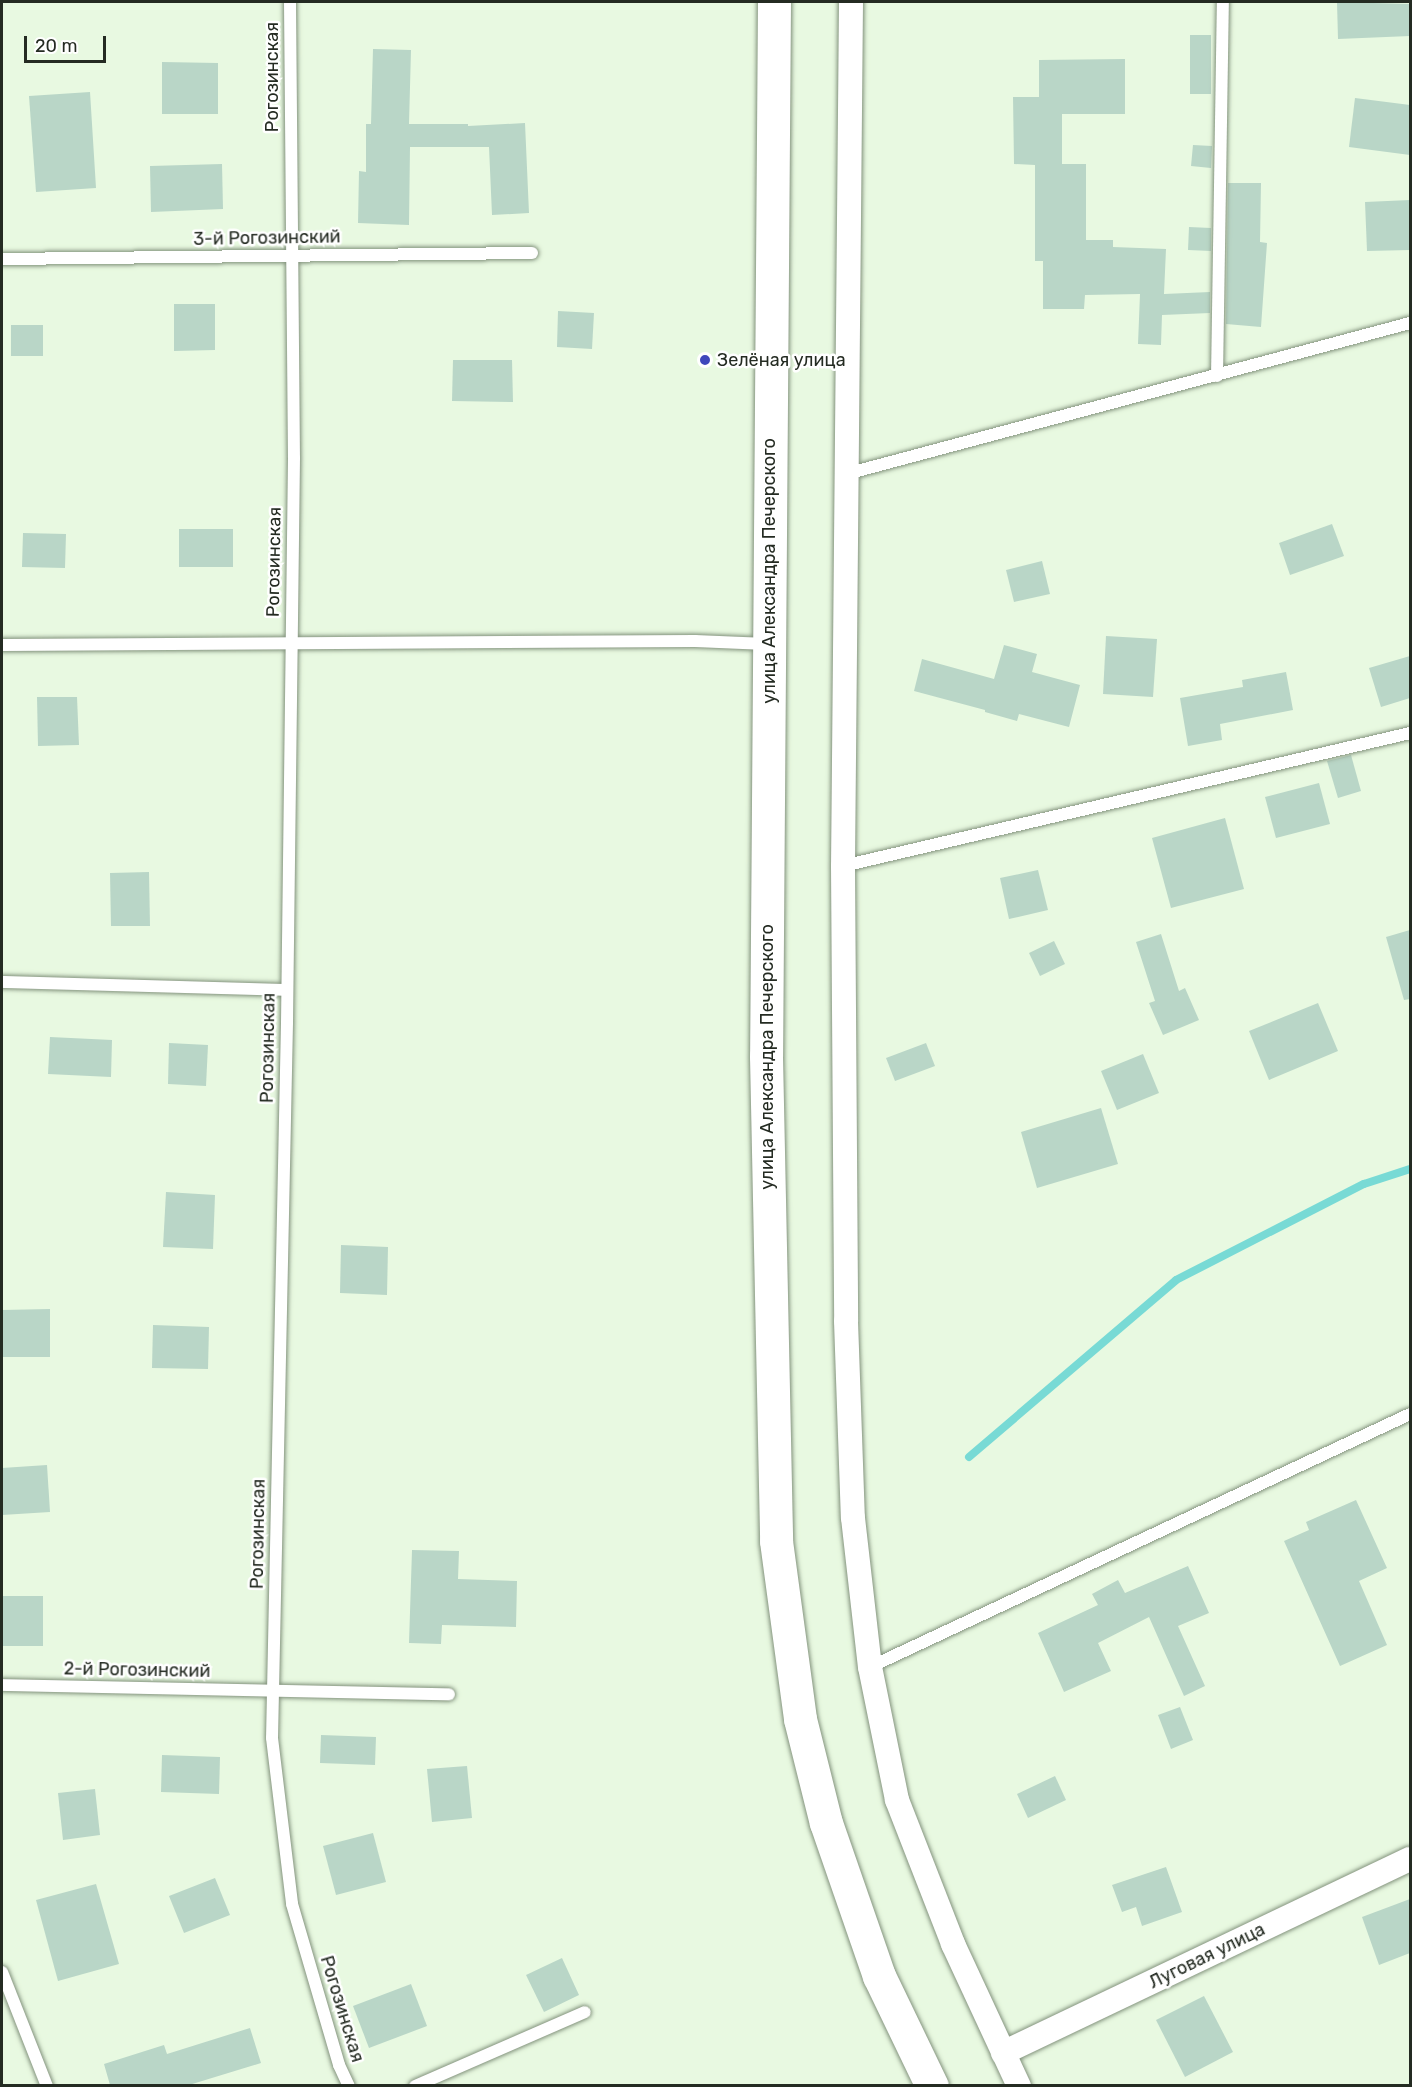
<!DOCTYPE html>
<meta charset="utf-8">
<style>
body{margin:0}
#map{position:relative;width:1412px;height:2087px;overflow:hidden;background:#e8f9e1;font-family:Rubik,sans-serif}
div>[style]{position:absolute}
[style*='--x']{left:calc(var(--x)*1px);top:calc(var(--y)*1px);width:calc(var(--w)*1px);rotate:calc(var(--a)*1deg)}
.stream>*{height:8px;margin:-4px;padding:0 4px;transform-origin:4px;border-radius:4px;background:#78dad5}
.building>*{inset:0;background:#b9d6c7}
.roads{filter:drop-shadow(0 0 2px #83937d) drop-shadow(0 0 2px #83937d)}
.lane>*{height:12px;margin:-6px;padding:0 6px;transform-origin:6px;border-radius:6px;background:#fff}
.street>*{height:24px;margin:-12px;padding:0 12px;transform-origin:12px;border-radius:12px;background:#fff}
.secondary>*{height:33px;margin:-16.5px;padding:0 16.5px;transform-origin:16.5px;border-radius:16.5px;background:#fff}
.dots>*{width:16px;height:16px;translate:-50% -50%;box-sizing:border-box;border:3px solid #fff;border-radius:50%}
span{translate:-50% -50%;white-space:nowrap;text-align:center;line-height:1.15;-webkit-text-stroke:5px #fff;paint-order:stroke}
.street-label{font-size:18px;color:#242b22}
.poi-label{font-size:18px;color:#242b22}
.left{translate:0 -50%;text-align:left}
.frame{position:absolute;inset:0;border:3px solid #242b22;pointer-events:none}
.scale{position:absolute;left:24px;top:36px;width:82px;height:27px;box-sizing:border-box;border:3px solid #242b22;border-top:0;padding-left:8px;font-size:18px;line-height:21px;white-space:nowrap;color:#242b22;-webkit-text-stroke:4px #fff;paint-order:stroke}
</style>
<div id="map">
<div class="stream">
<i style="--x:969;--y:1457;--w:272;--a:-40.5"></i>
<i style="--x:1176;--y:1280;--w:211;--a:-27.1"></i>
<i style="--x:1364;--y:1184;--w:48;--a:-18.1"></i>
</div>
<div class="building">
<i style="clip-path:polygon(1337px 2px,1410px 4px,1410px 36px,1338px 39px)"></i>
<i style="clip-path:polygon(1190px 35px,1211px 35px,1211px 94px,1190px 94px)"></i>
<i style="clip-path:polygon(373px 49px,411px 50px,409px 124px,468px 124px,468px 126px,525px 123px,529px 213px,492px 215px,489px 147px,410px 147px,409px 225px,358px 223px,359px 171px,366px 172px,366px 124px,371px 124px)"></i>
<i style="clip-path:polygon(1125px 59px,1125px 114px,1062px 114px,1062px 164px,1086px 164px,1086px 240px,1113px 240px,1113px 247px,1166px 249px,1164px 294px,1210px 292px,1210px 313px,1162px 315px,1161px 345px,1138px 344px,1140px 294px,1085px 295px,1084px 309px,1043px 309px,1043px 261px,1035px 261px,1035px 165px,1014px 164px,1013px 97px,1039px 97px,1039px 60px)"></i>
<i style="clip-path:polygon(162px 62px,218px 63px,218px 114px,162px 114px)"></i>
<i style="clip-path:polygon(90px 92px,96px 188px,36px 192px,29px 96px)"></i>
<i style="clip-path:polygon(1355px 98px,1410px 105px,1410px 155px,1349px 147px)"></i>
<i style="clip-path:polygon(1193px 145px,1212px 146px,1211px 168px,1191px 166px)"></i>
<i style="clip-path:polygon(222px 164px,223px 209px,151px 212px,150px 166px)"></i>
<i style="clip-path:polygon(1228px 183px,1261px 183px,1260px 242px,1267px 243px,1261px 327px,1226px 324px)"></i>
<i style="clip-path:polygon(1410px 200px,1410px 250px,1367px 251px,1365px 202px)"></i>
<i style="clip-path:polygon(1189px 227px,1211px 228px,1211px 251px,1188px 250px)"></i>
<i style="clip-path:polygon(174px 304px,215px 304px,215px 350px,174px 351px)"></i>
<i style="clip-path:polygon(558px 311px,594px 313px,592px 349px,557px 347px)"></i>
<i style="clip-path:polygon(11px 325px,43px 325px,43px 356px,11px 356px)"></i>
<i style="clip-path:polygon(453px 360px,512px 360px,513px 402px,452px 401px)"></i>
<i style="clip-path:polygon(1332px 524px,1344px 556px,1290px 575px,1279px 543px)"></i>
<i style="clip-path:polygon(179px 529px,233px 529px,233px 567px,179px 567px)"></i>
<i style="clip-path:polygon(23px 533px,66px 534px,65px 568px,22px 567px)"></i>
<i style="clip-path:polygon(1042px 561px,1050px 594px,1014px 602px,1006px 570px)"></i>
<i style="clip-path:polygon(1106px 636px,1157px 639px,1153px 697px,1103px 694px)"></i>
<i style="clip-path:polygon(1004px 645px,1037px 654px,1032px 672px,1080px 685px,1069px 727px,1019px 714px,1017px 721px,985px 712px,985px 710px,914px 691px,922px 659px,994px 679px)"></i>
<i style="clip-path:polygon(1410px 656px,1410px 698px,1381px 707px,1369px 668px)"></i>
<i style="clip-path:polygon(1286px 672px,1293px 710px,1220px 724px,1222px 740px,1188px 746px,1180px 698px,1243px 687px,1242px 680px)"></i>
<i style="clip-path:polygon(37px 697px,77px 697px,79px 745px,38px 746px)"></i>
<i style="clip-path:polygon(1351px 755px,1361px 791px,1338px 798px,1327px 761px)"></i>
<i style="clip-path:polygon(1319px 783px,1330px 824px,1276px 838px,1265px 797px)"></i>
<i style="clip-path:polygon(1225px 818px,1244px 889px,1171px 908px,1152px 838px)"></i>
<i style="clip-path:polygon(1038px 870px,1048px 910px,1009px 919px,1000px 878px)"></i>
<i style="clip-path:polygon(149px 872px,150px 926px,111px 926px,110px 873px)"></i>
<i style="clip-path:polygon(1410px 930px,1410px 999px,1404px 1000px,1386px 937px)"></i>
<i style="clip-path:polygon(1161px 934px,1179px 991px,1185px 988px,1199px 1020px,1163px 1035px,1149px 1003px,1155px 1001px,1136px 942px)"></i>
<i style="clip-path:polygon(1054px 941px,1065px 964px,1040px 976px,1029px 953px)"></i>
<i style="clip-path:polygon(1318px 1003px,1338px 1051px,1269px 1080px,1249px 1031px)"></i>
<i style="clip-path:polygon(50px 1037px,112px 1040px,111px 1077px,48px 1074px)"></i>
<i style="clip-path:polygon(169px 1043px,208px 1045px,206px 1086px,168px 1084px)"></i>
<i style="clip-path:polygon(926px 1043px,935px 1066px,895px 1081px,886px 1058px)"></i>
<i style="clip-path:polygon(1143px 1054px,1159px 1093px,1117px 1110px,1101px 1071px)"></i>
<i style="clip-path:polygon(1101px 1108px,1118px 1164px,1037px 1188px,1021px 1132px)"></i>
<i style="clip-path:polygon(166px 1192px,215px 1195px,213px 1249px,163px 1247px)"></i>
<i style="clip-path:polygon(341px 1245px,388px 1247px,387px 1295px,340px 1293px)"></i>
<i style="clip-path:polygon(50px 1309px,50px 1357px,2px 1357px,2px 1310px)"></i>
<i style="clip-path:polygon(153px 1325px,209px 1327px,208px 1369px,152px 1368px)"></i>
<i style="clip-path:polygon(47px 1465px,50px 1512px,2px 1515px,2px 1468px)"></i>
<i style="clip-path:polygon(1356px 1500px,1387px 1568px,1359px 1581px,1387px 1645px,1340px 1666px,1284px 1541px,1309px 1530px,1306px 1522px)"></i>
<i style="clip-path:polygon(412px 1550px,459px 1551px,458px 1579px,517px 1581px,516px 1627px,442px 1625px,441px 1644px,409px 1643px)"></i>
<i style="clip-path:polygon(1188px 1566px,1209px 1613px,1178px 1626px,1205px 1686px,1184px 1696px,1149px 1617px,1098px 1643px,1111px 1671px,1064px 1692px,1038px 1633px,1098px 1605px,1092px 1594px,1118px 1580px,1125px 1593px)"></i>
<i style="clip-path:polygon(2px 1596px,43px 1596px,43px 1646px,2px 1646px)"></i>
<i style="clip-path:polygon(1180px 1707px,1193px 1740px,1171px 1749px,1158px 1715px)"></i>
<i style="clip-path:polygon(321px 1735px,376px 1737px,375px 1765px,320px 1763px)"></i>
<i style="clip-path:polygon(162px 1755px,220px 1757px,219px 1794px,161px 1792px)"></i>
<i style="clip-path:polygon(467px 1766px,472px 1818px,432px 1822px,427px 1769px)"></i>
<i style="clip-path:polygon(1055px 1776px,1066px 1800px,1028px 1818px,1017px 1794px)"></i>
<i style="clip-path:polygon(95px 1789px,100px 1835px,63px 1840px,58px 1793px)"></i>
<i style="clip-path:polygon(373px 1833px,386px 1882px,336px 1895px,323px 1846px)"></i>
<i style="clip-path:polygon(1166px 1867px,1182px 1912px,1142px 1926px,1136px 1907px,1122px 1912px,1112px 1885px)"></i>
<i style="clip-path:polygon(215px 1878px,230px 1915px,184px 1933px,169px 1896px)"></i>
<i style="clip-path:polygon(96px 1884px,119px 1964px,58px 1981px,36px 1900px)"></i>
<i style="clip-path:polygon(1410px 1899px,1410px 1953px,1379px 1965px,1362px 1917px)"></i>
<i style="clip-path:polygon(562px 1958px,579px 1995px,544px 2012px,526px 1975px)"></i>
<i style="clip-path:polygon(411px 1984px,427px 2026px,369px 2048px,353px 2006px)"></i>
<i style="clip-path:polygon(1204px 1996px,1233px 2052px,1185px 2077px,1156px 2020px)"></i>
<i style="clip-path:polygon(250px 2028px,261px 2063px,189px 2085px,110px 2085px,104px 2064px,164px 2045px,167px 2054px)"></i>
</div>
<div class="roads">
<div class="lane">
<i style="--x:290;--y:2;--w:456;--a:89.5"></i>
<i style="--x:294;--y:458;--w:565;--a:90.71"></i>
<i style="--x:287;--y:1023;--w:715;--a:91.2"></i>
<i style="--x:272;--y:1738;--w:167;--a:83.1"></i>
<i style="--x:292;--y:1904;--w:168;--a:73.7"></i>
<i style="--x:339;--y:2065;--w:23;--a:65"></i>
<i style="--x:2;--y:259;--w:530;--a:-0.65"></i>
<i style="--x:1217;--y:376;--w:374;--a:-89.1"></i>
<i style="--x:846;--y:474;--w:584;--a:-14.99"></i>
<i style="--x:2;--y:645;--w:693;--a:-0.33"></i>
<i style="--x:695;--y:641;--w:72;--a:2.4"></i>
<i style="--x:843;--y:866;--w:582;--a:-13.2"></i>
<i style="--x:2;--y:982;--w:285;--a:1.6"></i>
<i style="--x:870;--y:1667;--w:596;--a:-25.1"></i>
<i style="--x:2;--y:1685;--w:447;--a:1.2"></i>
<i style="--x:2;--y:1972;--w:123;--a:68.5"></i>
<i style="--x:415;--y:2086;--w:185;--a:-23.5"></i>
</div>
<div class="street">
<i style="--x:851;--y:2;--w:864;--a:90.53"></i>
<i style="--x:843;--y:866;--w:455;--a:89.6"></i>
<i style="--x:846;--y:1321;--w:197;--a:88"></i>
<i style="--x:853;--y:1518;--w:150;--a:83.5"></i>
<i style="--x:870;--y:1667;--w:136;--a:78.5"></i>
<i style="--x:897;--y:1800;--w:155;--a:68.7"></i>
<i style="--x:953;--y:1944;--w:157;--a:65.1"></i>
<i style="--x:1003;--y:2053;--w:451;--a:-25.5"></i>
</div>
<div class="secondary">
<i style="--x:774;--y:2;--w:1054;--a:90.43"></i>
<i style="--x:766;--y:1056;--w:485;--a:88.8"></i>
<i style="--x:776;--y:1541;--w:180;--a:82.3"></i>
<i style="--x:800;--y:1719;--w:107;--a:76"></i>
<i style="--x:826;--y:1823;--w:162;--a:70.9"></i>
<i style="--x:879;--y:1976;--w:122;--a:64.3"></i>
</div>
</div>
<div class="dots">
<i style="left:705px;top:360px;background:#3e47bb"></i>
</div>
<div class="street-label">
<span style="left:272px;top:77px;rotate:-90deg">Рогозинская</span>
<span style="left:267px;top:238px;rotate:-1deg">3-й Рогозинский</span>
<span style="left:274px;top:562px;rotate:-89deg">Рогозинская</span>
<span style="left:769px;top:571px;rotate:-90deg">улица Александра Печерского</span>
<span style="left:268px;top:1048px;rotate:-89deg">Рогозинская</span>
<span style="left:767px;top:1057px;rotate:-90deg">улица Александра Печерского</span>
<span style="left:258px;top:1534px;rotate:-89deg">Рогозинская</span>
<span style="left:137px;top:1670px;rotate:1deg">2-й Рогозинский</span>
<span style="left:1207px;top:1956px;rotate:-26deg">Луговая улица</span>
<span style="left:342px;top:2009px;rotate:73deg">Рогозинская</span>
</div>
<div class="poi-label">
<span class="left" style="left:717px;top:360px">Зелёная улица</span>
</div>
<div class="frame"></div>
<div class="scale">20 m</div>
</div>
